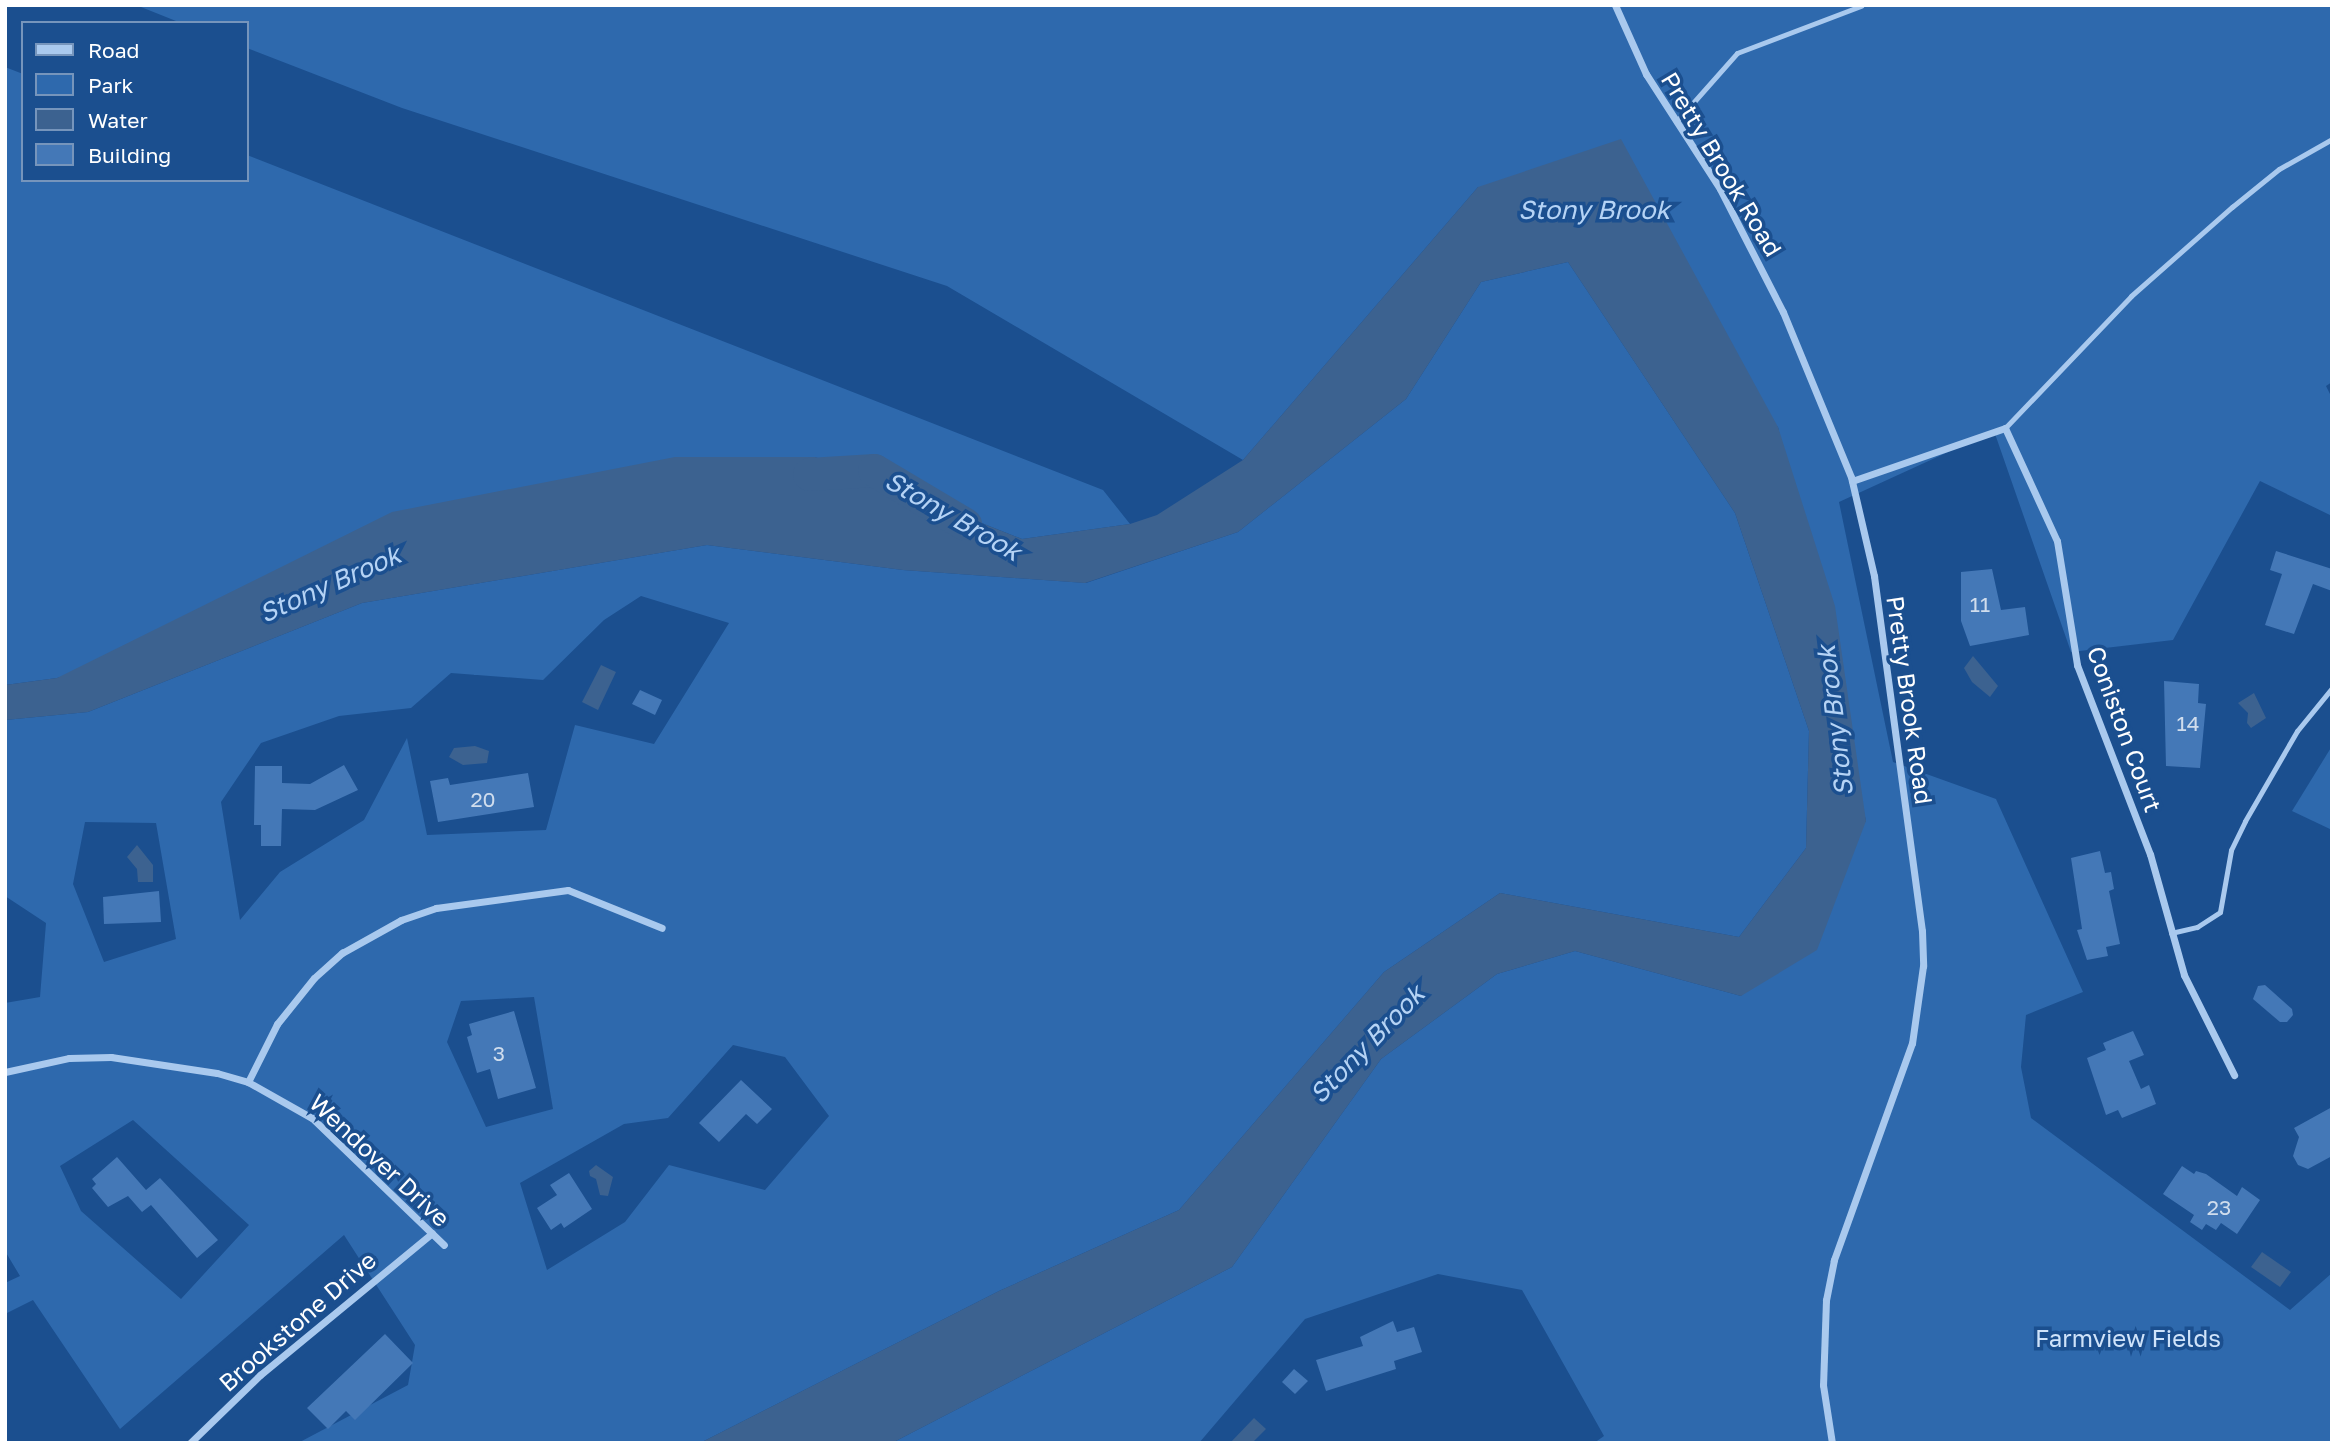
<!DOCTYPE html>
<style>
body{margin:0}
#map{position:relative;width:2337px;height:1448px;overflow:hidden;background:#1b4f8f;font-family:"Golos Text",sans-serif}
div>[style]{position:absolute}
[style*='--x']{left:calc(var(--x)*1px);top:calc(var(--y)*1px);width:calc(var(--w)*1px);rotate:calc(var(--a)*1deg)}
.green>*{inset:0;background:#2e69ad}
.water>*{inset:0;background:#3c6290}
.river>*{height:33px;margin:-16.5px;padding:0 16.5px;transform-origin:16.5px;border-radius:16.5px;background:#3c6290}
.building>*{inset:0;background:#4478b7}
.lane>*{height:5px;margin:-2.5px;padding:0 2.5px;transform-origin:2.5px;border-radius:2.5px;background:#a9c9ee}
.street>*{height:7px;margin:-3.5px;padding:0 3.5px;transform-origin:3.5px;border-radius:3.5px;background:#a9c9ee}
span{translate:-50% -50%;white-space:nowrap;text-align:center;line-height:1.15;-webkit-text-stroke:7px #1b4f8f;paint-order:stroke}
.number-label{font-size:21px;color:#d0dded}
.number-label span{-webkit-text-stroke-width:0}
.street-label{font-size:24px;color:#fff}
.park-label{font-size:24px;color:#cfe3fa}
.water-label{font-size:26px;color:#b5d3f5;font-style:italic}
.frame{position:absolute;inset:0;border:7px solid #fff;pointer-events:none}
.legend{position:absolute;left:21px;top:21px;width:228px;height:161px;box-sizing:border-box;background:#1b4f8f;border:2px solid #7695bc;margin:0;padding:9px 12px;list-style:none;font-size:21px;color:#fff}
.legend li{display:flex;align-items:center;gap:14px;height:35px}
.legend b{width:35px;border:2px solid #7695bc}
</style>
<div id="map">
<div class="green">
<i style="clip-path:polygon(136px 5px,2332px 5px,2332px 382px,2326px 386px,2332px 398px,2332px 516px,2260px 481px,2173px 640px,2071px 652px,1994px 431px,1839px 502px,1893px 762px,1996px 799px,2083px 992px,2026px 1015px,2021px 1067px,2031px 1118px,2290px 1310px,2332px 1273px,2332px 1443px,1594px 1443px,1604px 1436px,1522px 1290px,1438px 1274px,1305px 1319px,1199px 1443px,892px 1443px,1232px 1267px,1381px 1059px,1497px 974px,1575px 951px,1741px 996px,1866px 821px,1778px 427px,1478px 187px,1243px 460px,947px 286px,402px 108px,247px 48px,247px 23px,181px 23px)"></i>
<i style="clip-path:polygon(5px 67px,23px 74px,23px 180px,247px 180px,247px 155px,1103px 490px,1130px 524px,1022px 539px,815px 457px,57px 678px,5px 685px)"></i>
<i style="clip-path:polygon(evenodd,1568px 262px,1735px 513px,1809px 731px,1806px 848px,1739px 937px,1500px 893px,1384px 972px,1179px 1210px,999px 1291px,700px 1443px,298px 1443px,408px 1385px,415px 1345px,344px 1235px,120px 1429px,33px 1300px,5px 1314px,5px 1283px,20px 1276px,5px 1251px,5px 1003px,40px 997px,46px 923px,5px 896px,5px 720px,88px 712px,362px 603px,707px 545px,903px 570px,1086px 583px,1238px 532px,1406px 399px,1481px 282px,1568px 262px,641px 596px,729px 623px,654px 744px,575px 725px,546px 830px,427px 835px,407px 738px,364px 820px,280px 872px,240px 920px,221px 802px,261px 743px,339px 716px,411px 708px,451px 673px,543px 680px,604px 620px,641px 596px,1568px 262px,85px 822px,156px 823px,176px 939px,104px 962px,73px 884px,85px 822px,1568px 262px,534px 997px,553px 1109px,486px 1127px,447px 1042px,461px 1001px,534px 997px,1568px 262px,733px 1045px,785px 1057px,829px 1116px,765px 1190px,669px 1165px,625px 1222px,547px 1270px,520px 1183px,624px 1124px,668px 1118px,733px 1045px,1568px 262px,133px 1120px,249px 1225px,181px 1299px,81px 1211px,60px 1166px,133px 1120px)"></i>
<i style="clip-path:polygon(2332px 746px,2332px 830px,2292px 811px)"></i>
</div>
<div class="water">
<i style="clip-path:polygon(1621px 139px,1778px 427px,1835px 606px,1866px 821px,1817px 950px,1741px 996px,1575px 951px,1497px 974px,1381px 1059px,1232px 1267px,892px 1443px,700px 1443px,999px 1291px,1179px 1210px,1384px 972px,1500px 893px,1739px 937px,1806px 848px,1809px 731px,1735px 513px,1568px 262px,1481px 282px,1406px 399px,1238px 532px,1085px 583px,903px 570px,707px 545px,362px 603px,88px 712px,5px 720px,5px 685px,57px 678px,392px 512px,675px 457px,815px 457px,1022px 539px,1130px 524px,1157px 515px,1243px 460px,1478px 187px)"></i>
<i style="clip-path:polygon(1973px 656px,1998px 686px,1990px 697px,1972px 682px,1964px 668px)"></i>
<i style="clip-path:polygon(601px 665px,616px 672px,598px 710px,582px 702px)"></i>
<i style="clip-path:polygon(2254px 693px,2266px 718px,2251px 728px,2247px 723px,2248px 713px,2238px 703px)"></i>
<i style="clip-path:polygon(475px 746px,489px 751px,487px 763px,463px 765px,449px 757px,454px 748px)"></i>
<i style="clip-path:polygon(137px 845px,153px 865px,153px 882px,138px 882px,137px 869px,127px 857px)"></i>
<i style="clip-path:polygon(596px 1165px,613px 1177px,608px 1196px,600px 1195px,596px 1179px,590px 1176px,589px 1171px)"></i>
<i style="clip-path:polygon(2262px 1252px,2291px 1272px,2280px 1287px,2251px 1267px)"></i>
<i style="clip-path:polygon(1254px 1418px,1266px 1429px,1252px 1443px,1230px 1443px)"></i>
</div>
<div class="river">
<i style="--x:809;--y:474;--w:65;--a:-3.5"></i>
<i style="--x:874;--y:470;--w:106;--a:30.7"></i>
</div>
<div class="building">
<i style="clip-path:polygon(2276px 551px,2332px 569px,2332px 591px,2313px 584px,2294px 634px,2265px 625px,2282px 574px,2270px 570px)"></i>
<i style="clip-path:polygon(1992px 569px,2001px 610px,2025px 607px,2029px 635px,1970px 646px,1961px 621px,1961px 572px)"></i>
<i style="clip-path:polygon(2164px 681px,2199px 684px,2198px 703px,2206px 704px,2200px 768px,2166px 766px)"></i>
<i style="clip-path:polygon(640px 690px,662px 700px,655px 715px,632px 704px)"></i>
<i style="clip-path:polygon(344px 765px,358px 790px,315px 810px,282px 809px,281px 846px,261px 846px,261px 825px,254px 825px,255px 766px,282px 766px,282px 783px,310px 784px)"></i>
<i style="clip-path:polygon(528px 773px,534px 807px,438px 822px,430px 781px,448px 778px,450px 785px)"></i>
<i style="clip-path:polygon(2100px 851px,2105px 873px,2111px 872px,2114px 889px,2109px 891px,2120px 944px,2106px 947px,2108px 956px,2087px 960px,2077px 930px,2082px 929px,2071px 858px)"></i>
<i style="clip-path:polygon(159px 891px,161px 922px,104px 924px,103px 897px)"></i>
<i style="clip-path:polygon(2265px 985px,2292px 1009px,2293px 1015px,2287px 1022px,2280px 1022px,2253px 999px,2258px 986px)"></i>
<i style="clip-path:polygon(514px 1011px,536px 1088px,498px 1099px,490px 1069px,477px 1073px,467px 1037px,472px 1035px,469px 1024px)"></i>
<i style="clip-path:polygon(2133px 1031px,2144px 1055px,2129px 1061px,2141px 1089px,2149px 1085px,2156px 1104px,2122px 1118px,2118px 1110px,2106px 1115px,2087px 1058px,2106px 1050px,2103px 1043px)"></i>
<i style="clip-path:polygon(741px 1080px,772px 1109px,757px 1124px,746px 1114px,719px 1142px,699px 1123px)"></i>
<i style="clip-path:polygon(2332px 1107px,2332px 1156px,2308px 1169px,2298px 1165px,2293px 1156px,2299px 1137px,2294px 1128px)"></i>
<i style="clip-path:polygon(117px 1157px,146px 1190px,160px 1178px,218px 1240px,197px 1258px,151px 1205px,142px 1212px,128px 1196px,108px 1207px,92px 1188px,96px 1184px,92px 1179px)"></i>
<i style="clip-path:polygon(2182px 1166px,2194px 1174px,2196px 1171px,2206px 1174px,2237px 1196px,2242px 1187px,2260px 1200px,2237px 1234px,2221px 1223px,2216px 1230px,2206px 1224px,2202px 1230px,2190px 1222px,2194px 1215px,2163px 1194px)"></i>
<i style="clip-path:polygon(569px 1173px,592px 1209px,564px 1228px,561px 1223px,551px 1230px,537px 1208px,557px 1195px,550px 1185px)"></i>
<i style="clip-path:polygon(1393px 1321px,1397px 1332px,1414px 1327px,1422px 1352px,1394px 1361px,1396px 1369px,1326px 1391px,1316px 1360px,1363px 1346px,1360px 1337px)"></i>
<i style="clip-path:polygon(385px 1334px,413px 1363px,355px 1420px,346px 1411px,328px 1429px,307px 1408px)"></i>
<i style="clip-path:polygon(1294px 1369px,1308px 1381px,1295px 1394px,1282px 1382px)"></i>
</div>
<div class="lane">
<i style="--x:1676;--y:122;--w:92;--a:-48.5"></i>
<i style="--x:1737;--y:53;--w:133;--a:-20.8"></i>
<i style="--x:2005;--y:428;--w:182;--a:-46.3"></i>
<i style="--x:2131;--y:296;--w:135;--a:-41.4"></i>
<i style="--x:2232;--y:207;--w:60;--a:-39"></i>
<i style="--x:2279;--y:169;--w:61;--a:-29.5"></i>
<i style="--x:2171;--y:933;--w:27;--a:-13"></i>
<i style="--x:2197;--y:927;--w:27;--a:-33"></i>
<i style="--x:2220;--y:912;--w:63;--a:-79.9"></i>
<i style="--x:2231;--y:850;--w:32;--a:-64"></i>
<i style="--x:2245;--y:821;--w:104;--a:-60"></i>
<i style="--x:2297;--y:731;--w:55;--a:-50.9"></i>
</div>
<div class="street">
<i style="--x:1615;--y:5;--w:76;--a:65.8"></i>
<i style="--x:1646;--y:74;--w:137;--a:57.2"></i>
<i style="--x:1720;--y:189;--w:138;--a:62.9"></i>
<i style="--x:1783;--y:312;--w:178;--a:67.6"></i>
<i style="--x:1851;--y:477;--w:102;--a:76.9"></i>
<i style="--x:1874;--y:576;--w:358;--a:82.3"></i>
<i style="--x:1922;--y:931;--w:35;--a:88"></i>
<i style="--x:1923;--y:966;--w:78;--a:98.1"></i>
<i style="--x:1912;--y:1043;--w:231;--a:109.8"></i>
<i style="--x:1834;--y:1260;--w:41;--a:101.3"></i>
<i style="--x:1826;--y:1300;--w:85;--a:92"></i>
<i style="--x:1823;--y:1385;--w:59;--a:81.2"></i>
<i style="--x:1852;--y:481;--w:162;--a:-19.1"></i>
<i style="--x:2005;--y:428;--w:124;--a:65.3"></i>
<i style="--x:2057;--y:541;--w:126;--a:80.8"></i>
<i style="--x:2077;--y:665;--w:203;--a:68.9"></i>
<i style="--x:2150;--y:854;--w:126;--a:74.3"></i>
<i style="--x:2184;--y:975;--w:112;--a:63.4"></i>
<i style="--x:5;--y:1072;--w:66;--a:-12.3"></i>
<i style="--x:69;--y:1058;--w:42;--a:-1.4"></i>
<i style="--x:111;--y:1057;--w:107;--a:8.6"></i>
<i style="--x:217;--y:1073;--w:32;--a:16"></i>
<i style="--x:248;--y:1082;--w:73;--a:29.4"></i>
<i style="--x:312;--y:1118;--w:183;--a:43.9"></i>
<i style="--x:248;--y:1082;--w:65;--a:-63.4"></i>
<i style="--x:277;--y:1024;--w:59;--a:-51.2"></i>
<i style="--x:314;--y:978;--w:38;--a:-42"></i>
<i style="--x:342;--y:953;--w:68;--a:-29.2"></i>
<i style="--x:401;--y:920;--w:37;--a:-19"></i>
<i style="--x:436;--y:908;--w:133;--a:-7.8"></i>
<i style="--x:568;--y:890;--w:101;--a:22"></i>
<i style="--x:190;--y:1443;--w:98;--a:-44.2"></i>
<i style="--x:260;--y:1375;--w:223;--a:-39.5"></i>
</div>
<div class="number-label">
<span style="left:1980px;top:604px">11</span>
<span style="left:2188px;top:723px">14</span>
<span style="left:483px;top:799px">20</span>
<span style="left:499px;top:1053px">3</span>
<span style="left:2219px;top:1207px">23</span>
</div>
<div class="street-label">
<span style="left:1722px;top:164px;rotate:59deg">Pretty Brook Road</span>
<span style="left:1910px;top:700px;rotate:82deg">Pretty Brook Road</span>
<span style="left:2125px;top:729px;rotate:70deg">Coniston Court</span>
<span style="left:380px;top:1160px;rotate:43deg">Wendover Drive</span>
<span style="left:297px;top:1321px;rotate:-41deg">Brookstone Drive</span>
</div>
<div class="park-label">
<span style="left:2128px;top:1338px">Farmview Fields</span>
</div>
<div class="water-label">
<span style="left:1594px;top:210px">Stony Brook</span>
<span style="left:953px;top:516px;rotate:30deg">Stony Brook</span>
<span style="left:330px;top:584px;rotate:-24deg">Stony Brook</span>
<span style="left:1835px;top:721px;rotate:-97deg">Stony Brook</span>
<span style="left:1367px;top:1044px;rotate:-46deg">Stony Brook</span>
</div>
<div class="frame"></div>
<ul class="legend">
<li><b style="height:9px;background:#a9c9ee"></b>Road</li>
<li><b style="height:19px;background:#2e69ad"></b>Park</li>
<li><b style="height:19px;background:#3c6290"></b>Water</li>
<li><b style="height:19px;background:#4478b7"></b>Building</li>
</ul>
</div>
